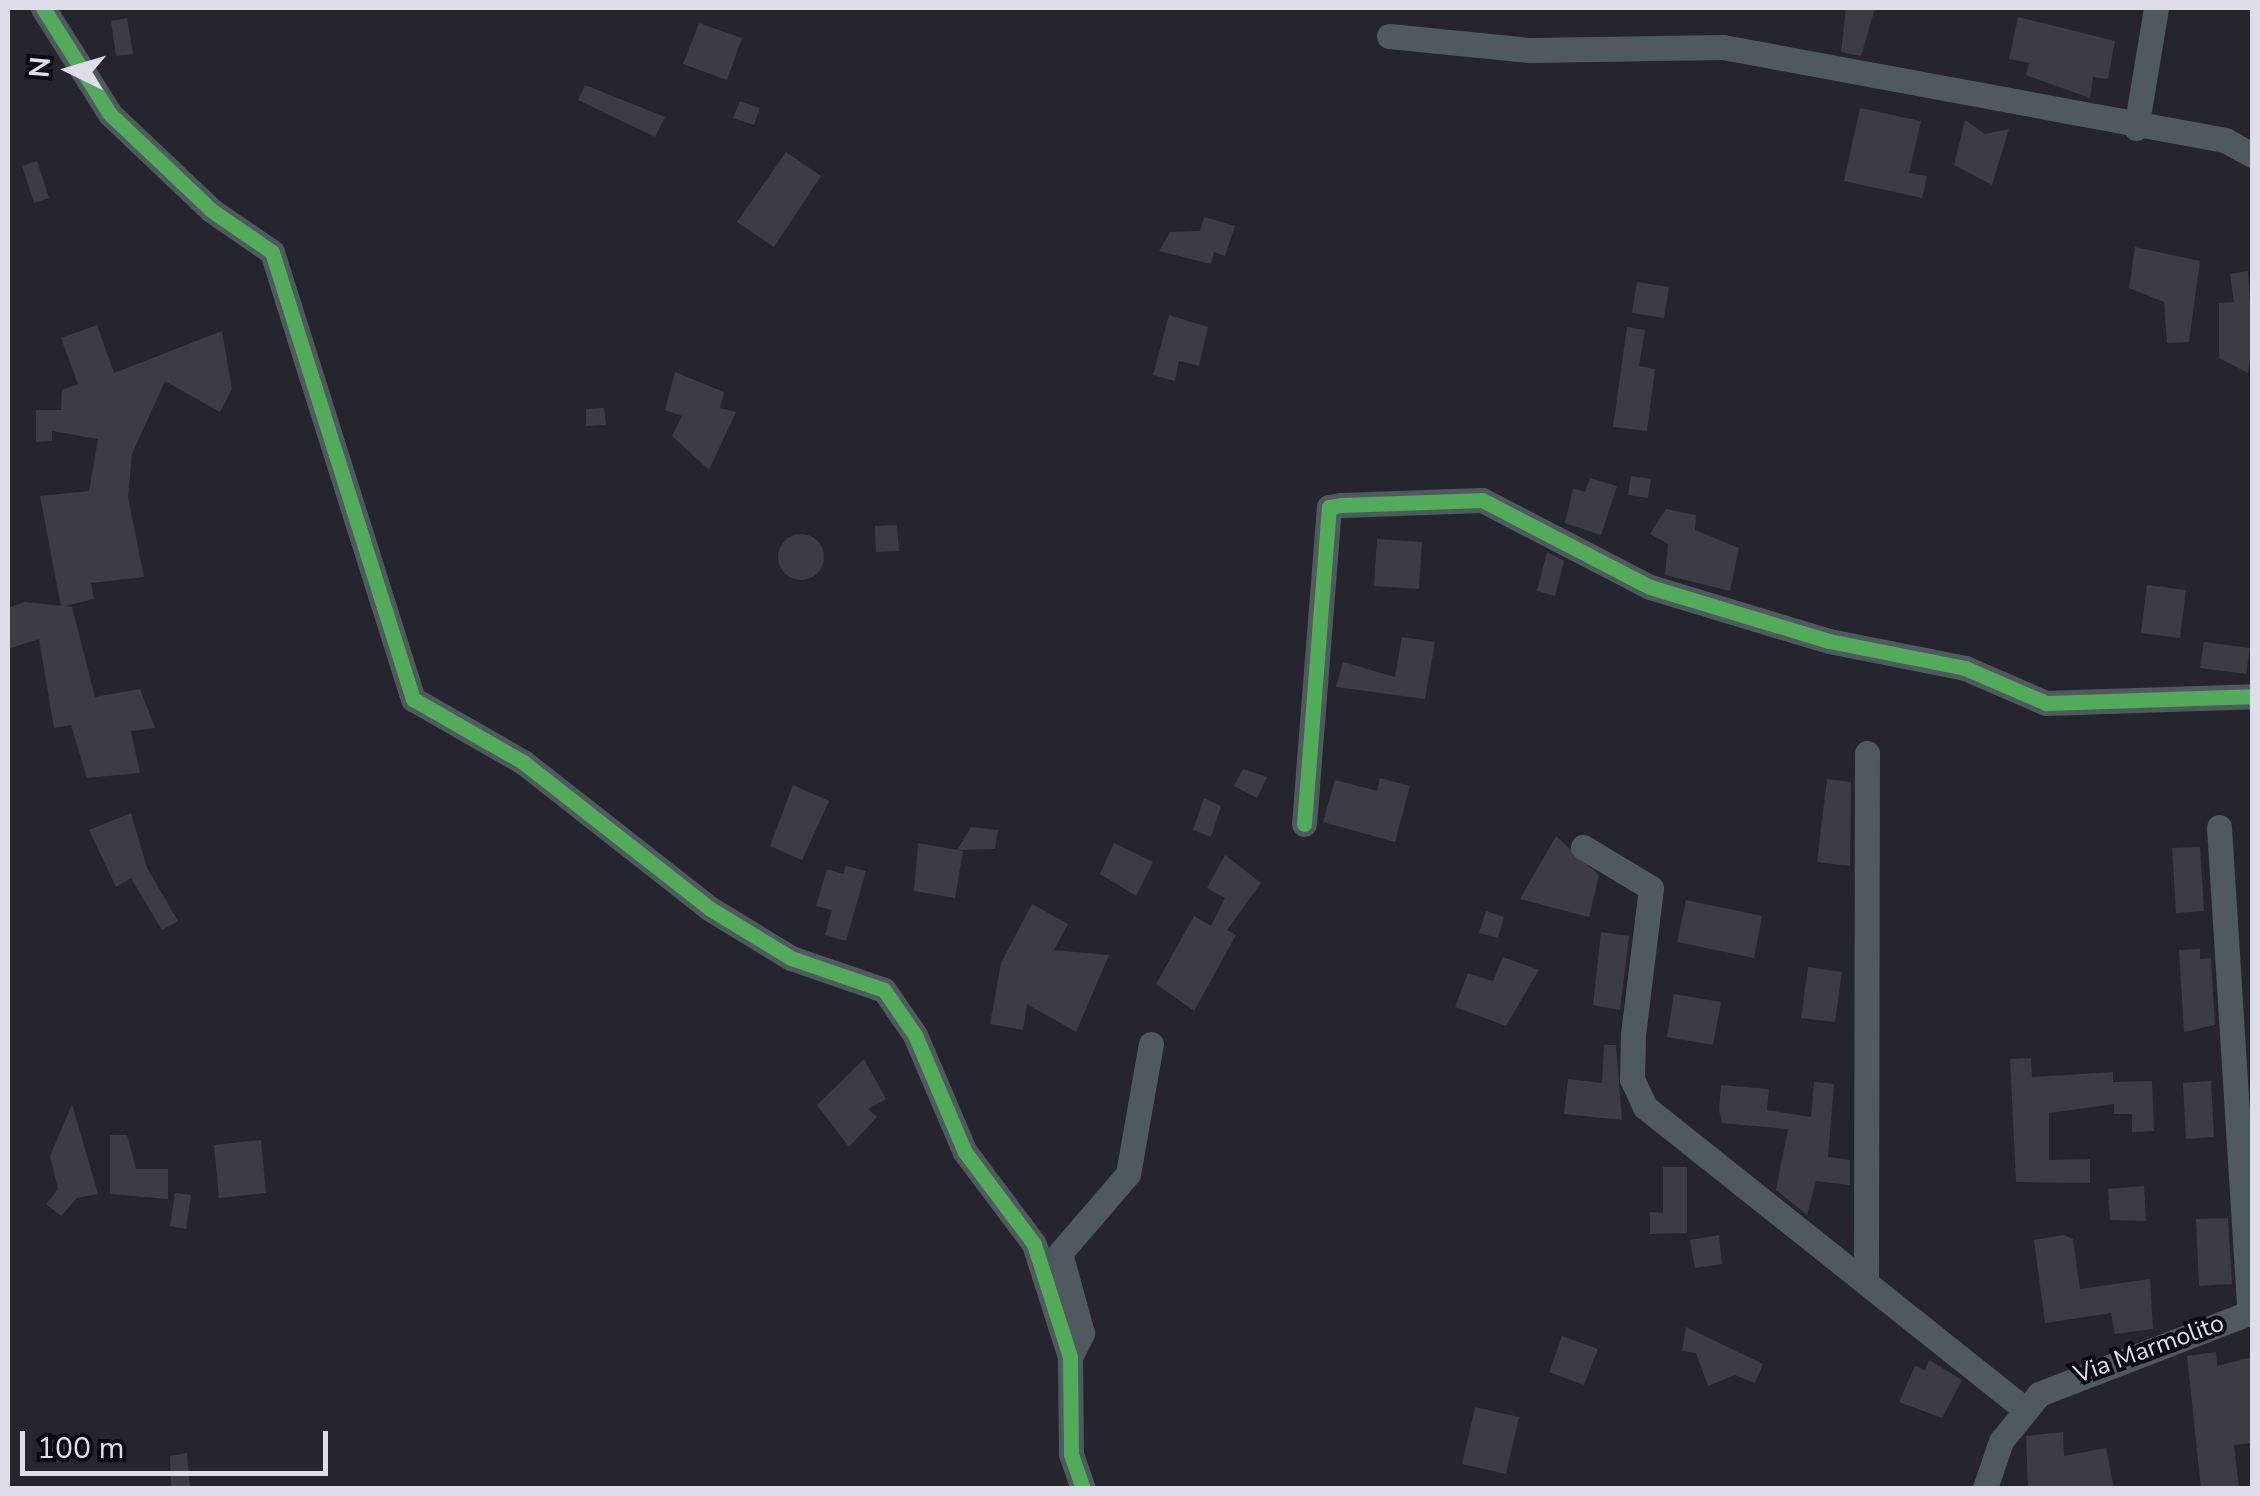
<!DOCTYPE html>
<style>
body{margin:0}
#map{position:relative;width:2260px;height:1496px;overflow:hidden;background:#25252e;font-family:"Nunito Sans",sans-serif}
div>[style]{position:absolute}
[style*='--x']{left:calc(var(--x)*1px);top:calc(var(--y)*1px);width:calc(var(--w)*1px);rotate:calc(var(--a)*1deg)}
.building>*{inset:0;background:#3c3c44}
.round{border-radius:50%}
.street>*{height:25px;margin:-12.5px;padding:0 12.5px;transform-origin:12.5px;border-radius:12.5px;background:#505960}
.cycleway>*{height:15px;margin:-7.5px;padding:0 7.5px;transform-origin:7.5px;border-radius:7.5px;background:#51ab58}
span{translate:-50% -50%;white-space:nowrap;text-align:center;line-height:1.15;-webkit-text-stroke:8px #0b0b13;paint-order:stroke}
.street-label{font-size:25px;color:#dddeea}
.frame{position:absolute;inset:0;border:10px solid #dddeea;pointer-events:none}
.north{position:absolute;left:20px;top:20px;width:100px;height:100px;-webkit-text-stroke:8px #0b0b13;paint-order:stroke;rotate:275deg;font-size:28px;font-weight:700;line-height:40px;text-align:center;color:#dddeea}
.north::after{content:'';display:block;margin:auto;width:35px;height:45px;background:#dddeea;clip-path:polygon(50% 0,100% 100%,50% 72%,0 100%)}
.scale{position:absolute;left:20px;top:1431px;width:308px;height:45px;box-sizing:border-box;border:5px solid #dddeea;border-top:0;padding-left:12px;font-size:30px;line-height:35px;white-space:nowrap;color:#dddeea;-webkit-text-stroke:8px #0b0b13;paint-order:stroke}
</style>
<div id="map">
<div class="building">
<i style="clip-path:polygon(1846px 8px,1875px 8px,1861px 56px,1841px 52px)"></i>
<i style="clip-path:polygon(2018px 17px,2115px 41px,2108px 79px,2093px 77px,2090px 98px,2026px 75px,2029px 63px,2009px 59px)"></i>
<i style="clip-path:polygon(127px 18px,133px 54px,116px 56px,111px 21px)"></i>
<i style="clip-path:polygon(699px 23px,742px 38px,727px 80px,683px 64px)"></i>
<i style="clip-path:polygon(585px 85px,665px 117px,655px 137px,578px 100px)"></i>
<i style="clip-path:polygon(740px 101px,760px 108px,754px 125px,733px 118px)"></i>
<i style="clip-path:polygon(1860px 108px,1921px 121px,1909px 173px,1927px 176px,1922px 198px,1844px 181px)"></i>
<i style="clip-path:polygon(1965px 120px,1985px 134px,2009px 129px,1992px 185px,1954px 165px)"></i>
<i style="clip-path:polygon(786px 152px,821px 176px,774px 247px,737px 222px)"></i>
<i style="clip-path:polygon(37px 161px,49px 198px,34px 203px,22px 166px)"></i>
<i style="clip-path:polygon(1204px 217px,1235px 226px,1225px 256px,1214px 252px,1211px 264px,1159px 251px,1170px 232px,1200px 231px)"></i>
<i style="clip-path:polygon(2135px 247px,2200px 261px,2189px 342px,2167px 343px,2164px 302px,2129px 288px)"></i>
<i style="clip-path:polygon(2248px 271px,2252px 342px,2248px 373px,2219px 358px,2219px 303px,2234px 302px,2230px 274px)"></i>
<i style="clip-path:polygon(1637px 282px,1669px 287px,1664px 318px,1632px 313px)"></i>
<i style="clip-path:polygon(1169px 315px,1208px 327px,1199px 366px,1179px 361px,1175px 381px,1153px 375px)"></i>
<i style="clip-path:polygon(97px 325px,114px 373px,222px 331px,232px 389px,220px 412px,165px 381px,132px 454px,128px 497px,144px 577px,91px 583px,94px 599px,61px 607px,40px 496px,89px 491px,98px 439px,52px 431px,52px 441px,36px 442px,36px 410px,61px 410px,62px 390px,78px 384px,61px 338px)"></i>
<i style="clip-path:polygon(1627px 327px,1645px 330px,1639px 366px,1655px 369px,1647px 431px,1613px 427px)"></i>
<i style="clip-path:polygon(675px 372px,724px 392px,720px 408px,736px 412px,709px 470px,672px 436px,682px 416px,665px 410px)"></i>
<i style="clip-path:polygon(604px 408px,606px 425px,586px 426px,586px 409px)"></i>
<i style="clip-path:polygon(1631px 476px,1651px 479px,1648px 498px,1628px 495px)"></i>
<i style="clip-path:polygon(1590px 478px,1617px 486px,1601px 535px,1565px 523px,1573px 488px,1585px 492px)"></i>
<i style="clip-path:polygon(1666px 509px,1696px 515px,1695px 530px,1739px 548px,1730px 591px,1665px 575px,1668px 544px,1650px 534px)"></i>
<i style="clip-path:polygon(897px 525px,899px 551px,876px 552px,875px 526px)"></i>
<i class="round" style="left:778px;top:534px;width:46px;height:46px"></i>
<i style="clip-path:polygon(1377px 539px,1422px 542px,1419px 589px,1374px 586px)"></i>
<i style="clip-path:polygon(1547px 552px,1564px 561px,1555px 596px,1537px 591px)"></i>
<i style="clip-path:polygon(2147px 585px,2186px 590px,2180px 638px,2141px 633px)"></i>
<i style="clip-path:polygon(25px 602px,72px 607px,95px 697px,140px 689px,155px 728px,131px 731px,140px 773px,87px 778px,71px 725px,54px 728px,39px 639px,8px 649px,8px 608px)"></i>
<i style="clip-path:polygon(1402px 637px,1435px 642px,1425px 699px,1336px 687px,1343px 662px,1395px 677px)"></i>
<i style="clip-path:polygon(2204px 642px,2250px 648px,2246px 674px,2200px 668px)"></i>
<i style="clip-path:polygon(1243px 769px,1267px 777px,1257px 798px,1234px 786px)"></i>
<i style="clip-path:polygon(1380px 778px,1410px 786px,1395px 842px,1323px 822px,1335px 780px,1377px 791px)"></i>
<i style="clip-path:polygon(1827px 779px,1851px 782px,1850px 866px,1817px 862px)"></i>
<i style="clip-path:polygon(793px 785px,829px 801px,802px 860px,770px 846px)"></i>
<i style="clip-path:polygon(1204px 798px,1221px 806px,1211px 837px,1193px 830px)"></i>
<i style="clip-path:polygon(131px 813px,147px 868px,178px 921px,162px 930px,131px 878px,116px 887px,89px 830px)"></i>
<i style="clip-path:polygon(971px 827px,998px 830px,995px 849px,957px 850px)"></i>
<i style="clip-path:polygon(1556px 836px,1599px 875px,1589px 917px,1520px 899px)"></i>
<i style="clip-path:polygon(918px 843px,963px 851px,955px 898px,914px 891px)"></i>
<i style="clip-path:polygon(1114px 843px,1153px 862px,1136px 896px,1100px 874px)"></i>
<i style="clip-path:polygon(2200px 847px,2204px 911px,2176px 913px,2172px 848px)"></i>
<i style="clip-path:polygon(1225px 855px,1261px 883px,1227px 930px,1236px 935px,1194px 1011px,1156px 984px,1194px 916px,1211px 926px,1225px 898px,1207px 888px)"></i>
<i style="clip-path:polygon(846px 866px,866px 871px,846px 941px,825px 935px,832px 910px,816px 906px,827px 869px,843px 874px)"></i>
<i style="clip-path:polygon(1686px 900px,1762px 916px,1754px 958px,1677px 942px)"></i>
<i style="clip-path:polygon(1032px 904px,1068px 924px,1054px 950px,1109px 955px,1076px 1032px,1027px 1004px,1023px 1030px,990px 1024px,1001px 963px)"></i>
<i style="clip-path:polygon(1486px 911px,1504px 917px,1498px 938px,1479px 933px)"></i>
<i style="clip-path:polygon(1601px 932px,1629px 936px,1620px 1010px,1593px 1005px)"></i>
<i style="clip-path:polygon(2200px 949px,2200px 959px,2211px 958px,2215px 1025px,2184px 1032px,2179px 950px)"></i>
<i style="clip-path:polygon(1503px 957px,1539px 970px,1506px 1026px,1455px 1007px,1468px 973px,1493px 981px)"></i>
<i style="clip-path:polygon(1808px 967px,1842px 972px,1835px 1022px,1801px 1018px)"></i>
<i style="clip-path:polygon(1674px 994px,1721px 1002px,1713px 1045px,1667px 1037px)"></i>
<i style="clip-path:polygon(1604px 1045px,1616px 1045px,1622px 1120px,1564px 1114px,1568px 1079px,1602px 1083px)"></i>
<i style="clip-path:polygon(2031px 1058px,2032px 1077px,2113px 1072px,2113px 1082px,2152px 1081px,2154px 1131px,2132px 1132px,2132px 1114px,2114px 1114px,2114px 1104px,2049px 1113px,2049px 1160px,2090px 1159px,2090px 1183px,2016px 1182px,2010px 1059px)"></i>
<i style="clip-path:polygon(864px 1059px,886px 1099px,868px 1109px,877px 1117px,849px 1147px,817px 1105px)"></i>
<i style="clip-path:polygon(2211px 1081px,2214px 1137px,2186px 1139px,2183px 1083px)"></i>
<i style="clip-path:polygon(1814px 1082px,1834px 1084px,1828px 1157px,1850px 1160px,1850px 1185px,1816px 1181px,1807px 1215px,1776px 1190px,1788px 1129px,1722px 1123px,1719px 1110px,1721px 1085px,1769px 1089px,1767px 1110px,1811px 1117px)"></i>
<i style="clip-path:polygon(72px 1104px,98px 1194px,77px 1198px,61px 1216px,46px 1204px,58px 1189px,50px 1156px)"></i>
<i style="clip-path:polygon(110px 1135px,127px 1135px,136px 1169px,168px 1169px,168px 1199px,110px 1194px)"></i>
<i style="clip-path:polygon(261px 1140px,266px 1193px,219px 1198px,214px 1145px)"></i>
<i style="clip-path:polygon(1663px 1167px,1687px 1167px,1687px 1233px,1650px 1234px,1650px 1212px,1663px 1213px)"></i>
<i style="clip-path:polygon(2144px 1186px,2146px 1221px,2110px 1220px,2108px 1189px)"></i>
<i style="clip-path:polygon(175px 1193px,191px 1195px,186px 1229px,170px 1226px)"></i>
<i style="clip-path:polygon(2228px 1218px,2232px 1284px,2199px 1286px,2196px 1219px)"></i>
<i style="clip-path:polygon(1719px 1235px,1722px 1264px,1695px 1268px,1690px 1240px)"></i>
<i style="clip-path:polygon(2064px 1235px,2073px 1239px,2080px 1289px,2150px 1279px,2153px 1329px,2115px 1334px,2111px 1313px,2045px 1323px,2034px 1240px)"></i>
<i style="clip-path:polygon(1686px 1327px,1763px 1364px,1755px 1383px,1735px 1375px,1708px 1386px,1696px 1353px,1682px 1351px)"></i>
<i style="clip-path:polygon(1562px 1336px,1598px 1349px,1584px 1385px,1549px 1372px)"></i>
<i style="clip-path:polygon(2216px 1352px,2217px 1366px,2252px 1357px,2252px 1443px,2234px 1445px,2239px 1488px,2201px 1488px,2187px 1356px)"></i>
<i style="clip-path:polygon(1929px 1360px,1962px 1380px,1942px 1418px,1899px 1402px,1915px 1366px,1925px 1370px)"></i>
<i style="clip-path:polygon(1475px 1407px,1519px 1417px,1506px 1474px,1462px 1464px)"></i>
<i style="clip-path:polygon(2063px 1432px,2064px 1456px,2106px 1448px,2114px 1488px,2028px 1488px,2026px 1436px)"></i>
<i style="clip-path:polygon(69px 1435px,71px 1461px,52px 1462px,50px 1436px)"></i>
<i style="clip-path:polygon(187px 1453px,190px 1488px,171px 1488px,170px 1456px)"></i>
</div>
<div class="street">
<i style="--x:43;--y:8;--w:125;--a:57.7"></i>
<i style="--x:110;--y:114;--w:139;--a:43.5"></i>
<i style="--x:211;--y:210;--w:74;--a:34.5"></i>
<i style="--x:272;--y:252;--w:469;--a:72.5"></i>
<i style="--x:413;--y:699;--w:127;--a:29.8"></i>
<i style="--x:523;--y:762;--w:236;--a:38.1"></i>
<i style="--x:709;--y:908;--w:96;--a:31.4"></i>
<i style="--x:791;--y:958;--w:98;--a:19"></i>
<i style="--x:884;--y:990;--w:55;--a:55.4"></i>
<i style="--x:915;--y:1035;--w:127;--a:66.9"></i>
<i style="--x:965;--y:1152;--w:115;--a:53.1"></i>
<i style="--x:1034;--y:1244;--w:119;--a:72.3"></i>
<i style="--x:1070;--y:1357;--w:97;--a:89.4"></i>
<i style="--x:1071;--y:1454;--w:36;--a:71"></i>
<i style="--x:1389;--y:36;--w:142;--a:5.7"></i>
<i style="--x:1530;--y:50;--w:193;--a:-0.9"></i>
<i style="--x:1723;--y:47;--w:511;--a:10.5"></i>
<i style="--x:2225;--y:140;--w:31;--a:29"></i>
<i style="--x:2136;--y:128;--w:122;--a:-80.5"></i>
<i style="--x:1304;--y:824;--w:318;--a:-85.5"></i>
<i style="--x:1329;--y:507;--w:13;--a:-9"></i>
<i style="--x:1342;--y:505;--w:140;--a:-2"></i>
<i style="--x:1482;--y:500;--w:189;--a:27.4"></i>
<i style="--x:1650;--y:587;--w:187;--a:16.8"></i>
<i style="--x:1829;--y:641;--w:139;--a:11.2"></i>
<i style="--x:1965;--y:668;--w:88;--a:23.4"></i>
<i style="--x:2046;--y:703;--w:206;--a:-1.9"></i>
<i style="--x:2219;--y:827;--w:487;--a:86.4"></i>
<i style="--x:1583;--y:847;--w:79;--a:31.1"></i>
<i style="--x:1651;--y:888;--w:148;--a:97"></i>
<i style="--x:1633;--y:1035;--w:44;--a:91.3"></i>
<i style="--x:1632;--y:1079;--w:31;--a:65"></i>
<i style="--x:1645;--y:1107;--w:483;--a:38.5"></i>
<i style="--x:1866;--y:1280;--w:527;--a:-89.89"></i>
<i style="--x:1070;--y:1357;--w:27;--a:-63"></i>
<i style="--x:1082;--y:1333;--w:83;--a:-105.4"></i>
<i style="--x:1060;--y:1253;--w:104;--a:-49.3"></i>
<i style="--x:1128;--y:1174;--w:132;--a:-80"></i>
<i style="--x:1985;--y:1488;--w:50;--a:-71.2"></i>
<i style="--x:2001;--y:1441;--w:60;--a:-51"></i>
<i style="--x:2039;--y:1394;--w:228;--a:-21.1"></i>
</div>
<div class="cycleway">
<i style="--x:43;--y:8;--w:125;--a:57.7"></i>
<i style="--x:110;--y:114;--w:139;--a:43.5"></i>
<i style="--x:211;--y:210;--w:74;--a:34.5"></i>
<i style="--x:272;--y:252;--w:469;--a:72.5"></i>
<i style="--x:413;--y:699;--w:127;--a:29.8"></i>
<i style="--x:523;--y:762;--w:236;--a:38.1"></i>
<i style="--x:709;--y:908;--w:96;--a:31.4"></i>
<i style="--x:791;--y:958;--w:98;--a:19"></i>
<i style="--x:884;--y:990;--w:55;--a:55.4"></i>
<i style="--x:915;--y:1035;--w:127;--a:66.9"></i>
<i style="--x:965;--y:1152;--w:115;--a:53.1"></i>
<i style="--x:1034;--y:1244;--w:119;--a:72.3"></i>
<i style="--x:1070;--y:1357;--w:97;--a:89.4"></i>
<i style="--x:1071;--y:1454;--w:36;--a:71"></i>
<i style="--x:1304;--y:824;--w:318;--a:-85.5"></i>
<i style="--x:1329;--y:507;--w:13;--a:-9"></i>
<i style="--x:1342;--y:505;--w:140;--a:-2"></i>
<i style="--x:1482;--y:500;--w:189;--a:27.4"></i>
<i style="--x:1650;--y:587;--w:187;--a:16.8"></i>
<i style="--x:1829;--y:641;--w:139;--a:11.2"></i>
<i style="--x:1965;--y:668;--w:88;--a:23.4"></i>
<i style="--x:2046;--y:703;--w:206;--a:-1.9"></i>
</div>
<div class="street-label">
<span style="left:2149px;top:1349px;rotate:-20deg">Via Marmolito</span>
</div>
<div class="frame"></div>
<div class="north">N</div>
<div class="scale">100 m</div>
</div>
